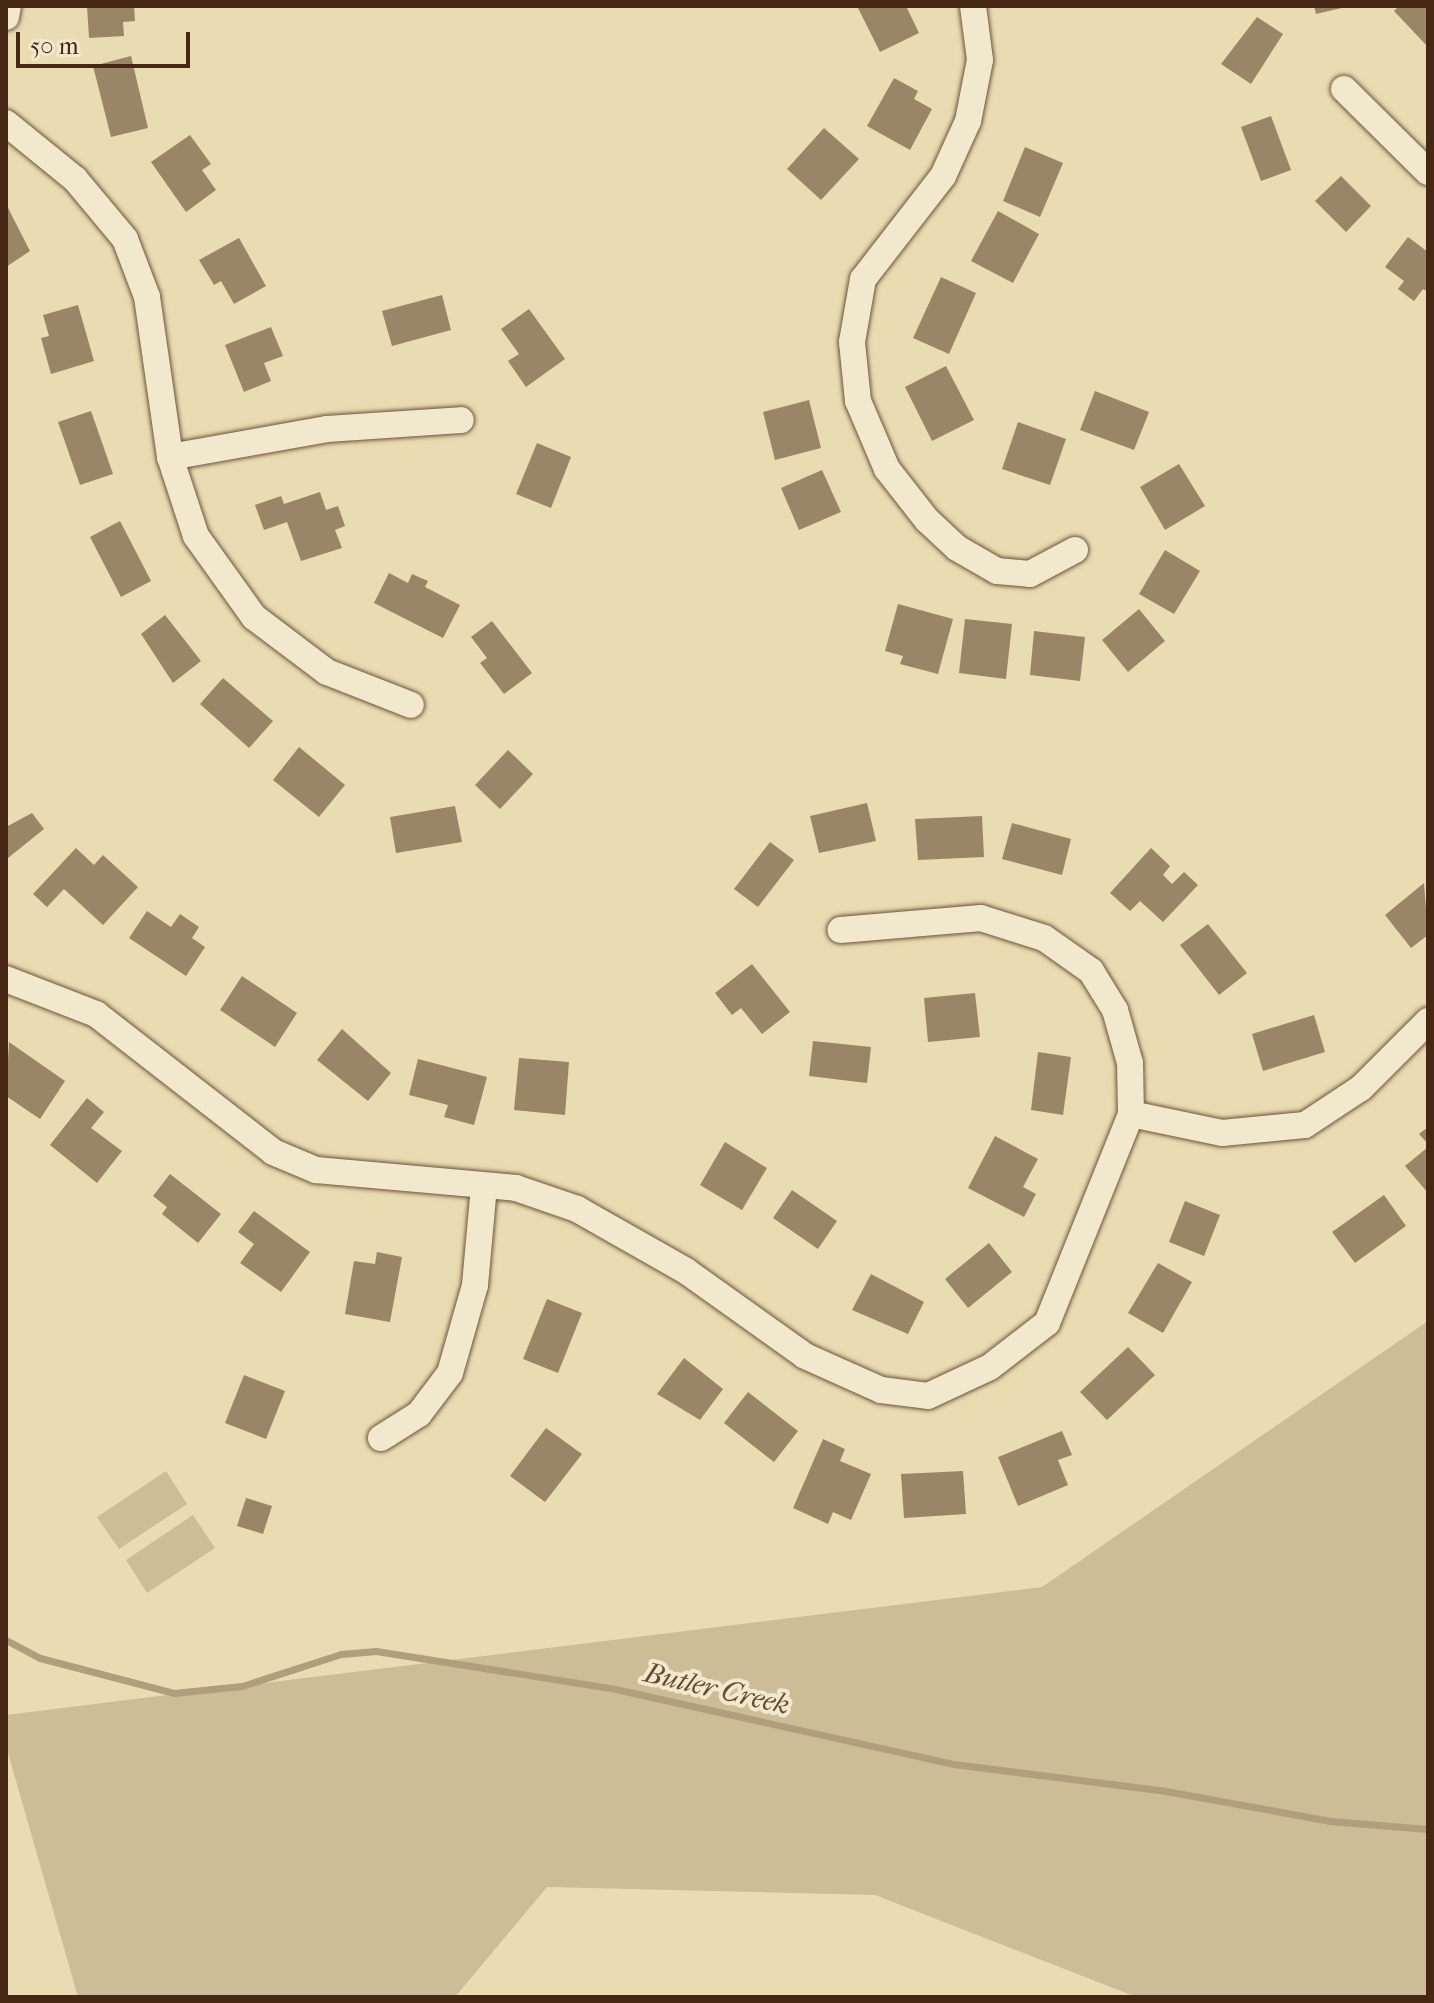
<!DOCTYPE html>
<style>
body{margin:0}
#map{position:relative;width:1434px;height:2003px;overflow:hidden;background:#e9dcb2;font-family:"IM FELL French Canon",serif}
div>[style]{position:absolute}
[style*='--x']{left:calc(var(--x)*1px);top:calc(var(--y)*1px);width:calc(var(--w)*1px);rotate:calc(var(--a)*1deg)}
.green>*{inset:0;background:#cdbd97}
.stream>*{height:7px;margin:-3.5px;padding:0 3.5px;transform-origin:3.5px;border-radius:3.5px;background:#b19e7c}
.building>*{inset:0;background:#9a8566}
.roads{filter:drop-shadow(0 0 2px #6e543b) drop-shadow(0 0 2px #6e543b)}
.minor>*{height:26px;margin:-13px;padding:0 13px;transform-origin:13px;border-radius:13px;background:#f1e8cd}
span{translate:-50% -50%;white-space:nowrap;text-align:center;line-height:1.15;-webkit-text-stroke:8px #f1e8cd;paint-order:stroke}
.water-label{font-size:28px;color:#654b32;font-style:italic}
.frame{position:absolute;inset:0;border:8px solid #452713;pointer-events:none}
.scale{position:absolute;left:16px;top:32px;width:174px;height:36px;box-sizing:border-box;border:4px solid #452713;border-top:0;padding-left:10px;font-size:24px;line-height:28px;white-space:nowrap;color:#452713;-webkit-text-stroke:6px #f1e8cd;paint-order:stroke}
</style>
<div id="map">
<div class="green">
<i style="clip-path:polygon(1428px 1321px,1428px 1997px,1136px 1997px,875px 1895px,547px 1887px,455px 1997px,78px 1997px,6px 1746px,6px 1715px,1042px 1587px)"></i>
<i style="clip-path:polygon(166px 1471px,187px 1504px,119px 1549px,97px 1517px)"></i>
<i style="clip-path:polygon(193px 1515px,215px 1548px,147px 1593px,126px 1560px)"></i>
</div>
<div class="stream">
<i style="--x:6;--y:1640;--w:38;--a:28"></i>
<i style="--x:40;--y:1658;--w:138;--a:14.6"></i>
<i style="--x:174;--y:1693;--w:68;--a:-5.9"></i>
<i style="--x:242;--y:1686;--w:104;--a:-17.9"></i>
<i style="--x:341;--y:1654;--w:35;--a:-5"></i>
<i style="--x:376;--y:1651;--w:242;--a:9"></i>
<i style="--x:615;--y:1689;--w:346;--a:12.5"></i>
<i style="--x:953;--y:1764;--w:209;--a:7.2"></i>
<i style="--x:1160;--y:1790;--w:173;--a:10.3"></i>
<i style="--x:1330;--y:1821;--w:98;--a:4.7"></i>
</div>
<div class="building">
<i style="clip-path:polygon(87px 6px,134px 6px,135px 21px,123px 22px,124px 36px,89px 38px)"></i>
<i style="clip-path:polygon(857px 6px,906px 6px,919px 33px,880px 52px)"></i>
<i style="clip-path:polygon(1314px 6px,1346px 6px,1346px 7px,1316px 14px)"></i>
<i style="clip-path:polygon(1399px 6px,1428px 6px,1428px 47px,1394px 11px)"></i>
<i style="clip-path:polygon(1257px 17px,1283px 34px,1251px 84px,1221px 64px)"></i>
<i style="clip-path:polygon(131px 56px,148px 128px,111px 137px,93px 66px)"></i>
<i style="clip-path:polygon(894px 78px,918px 91px,914px 99px,932px 109px,910px 150px,867px 126px)"></i>
<i style="clip-path:polygon(1271px 116px,1291px 170px,1261px 181px,1241px 127px)"></i>
<i style="clip-path:polygon(824px 128px,859px 159px,821px 200px,787px 169px)"></i>
<i style="clip-path:polygon(190px 135px,211px 164px,202px 170px,216px 190px,186px 212px,151px 162px)"></i>
<i style="clip-path:polygon(1025px 147px,1063px 163px,1040px 217px,1003px 201px)"></i>
<i style="clip-path:polygon(1341px 176px,1371px 206px,1346px 232px,1315px 201px)"></i>
<i style="clip-path:polygon(6px 204px,30px 251px,6px 267px)"></i>
<i style="clip-path:polygon(998px 211px,1039px 234px,1013px 283px,971px 261px)"></i>
<i style="clip-path:polygon(1408px 237px,1428px 252px,1428px 292px,1423px 289px,1414px 301px,1398px 289px,1404px 281px,1385px 267px)"></i>
<i style="clip-path:polygon(239px 238px,266px 286px,234px 304px,221px 281px,214px 285px,199px 260px)"></i>
<i style="clip-path:polygon(941px 277px,976px 293px,949px 354px,913px 338px)"></i>
<i style="clip-path:polygon(442px 295px,451px 330px,392px 346px,382px 311px)"></i>
<i style="clip-path:polygon(78px 305px,94px 361px,51px 374px,41px 338px,49px 336px,43px 315px)"></i>
<i style="clip-path:polygon(529px 309px,565px 359px,526px 387px,508px 361px,519px 354px,501px 329px)"></i>
<i style="clip-path:polygon(271px 327px,283px 356px,264px 363px,271px 381px,244px 392px,225px 345px)"></i>
<i style="clip-path:polygon(946px 366px,974px 420px,932px 441px,905px 387px)"></i>
<i style="clip-path:polygon(1095px 391px,1149px 412px,1134px 450px,1080px 430px)"></i>
<i style="clip-path:polygon(809px 400px,821px 448px,775px 460px,763px 412px)"></i>
<i style="clip-path:polygon(91px 411px,113px 474px,80px 485px,58px 422px)"></i>
<i style="clip-path:polygon(1018px 422px,1066px 439px,1050px 485px,1002px 469px)"></i>
<i style="clip-path:polygon(537px 443px,571px 457px,551px 508px,516px 494px)"></i>
<i style="clip-path:polygon(1179px 464px,1205px 506px,1165px 530px,1140px 487px)"></i>
<i style="clip-path:polygon(822px 470px,841px 512px,799px 530px,781px 488px)"></i>
<i style="clip-path:polygon(320px 492px,326px 510px,338px 506px,345px 526px,335px 530px,342px 548px,301px 561px,287px 522px,264px 530px,255px 505px,281px 496px,284px 504px)"></i>
<i style="clip-path:polygon(120px 521px,151px 581px,121px 597px,90px 537px)"></i>
<i style="clip-path:polygon(1165px 550px,1200px 571px,1174px 614px,1139px 594px)"></i>
<i style="clip-path:polygon(389px 573px,408px 583px,412px 574px,428px 581px,425px 587px,460px 605px,443px 638px,374px 603px)"></i>
<i style="clip-path:polygon(898px 604px,953px 619px,938px 674px,900px 664px,903px 656px,885px 651px)"></i>
<i style="clip-path:polygon(1139px 609px,1165px 641px,1128px 672px,1102px 640px)"></i>
<i style="clip-path:polygon(165px 615px,201px 661px,173px 683px,141px 634px)"></i>
<i style="clip-path:polygon(965px 619px,1012px 624px,1006px 679px,959px 673px)"></i>
<i style="clip-path:polygon(492px 621px,532px 673px,504px 694px,480px 663px,487px 658px,471px 637px)"></i>
<i style="clip-path:polygon(1034px 631px,1085px 637px,1080px 681px,1030px 675px)"></i>
<i style="clip-path:polygon(223px 678px,273px 721px,249px 748px,200px 704px)"></i>
<i style="clip-path:polygon(299px 747px,345px 785px,319px 817px,273px 780px)"></i>
<i style="clip-path:polygon(508px 750px,533px 774px,500px 809px,475px 785px)"></i>
<i style="clip-path:polygon(867px 803px,876px 841px,819px 853px,810px 816px)"></i>
<i style="clip-path:polygon(455px 806px,462px 842px,396px 853px,390px 817px)"></i>
<i style="clip-path:polygon(32px 813px,44px 829px,8px 858px,6px 827px)"></i>
<i style="clip-path:polygon(982px 816px,984px 857px,918px 860px,915px 819px)"></i>
<i style="clip-path:polygon(1012px 823px,1071px 839px,1062px 875px,1002px 859px)"></i>
<i style="clip-path:polygon(770px 842px,794px 860px,758px 907px,734px 889px)"></i>
<i style="clip-path:polygon(76px 848px,94px 865px,103px 855px,138px 887px,103px 925px,64px 889px,47px 907px,33px 894px)"></i>
<i style="clip-path:polygon(1151px 848px,1170px 866px,1163px 875px,1172px 884px,1184px 872px,1198px 885px,1163px 922px,1140px 901px,1130px 911px,1110px 893px)"></i>
<i style="clip-path:polygon(1424px 883px,1428px 935px,1411px 948px,1385px 915px)"></i>
<i style="clip-path:polygon(147px 911px,171px 927px,180px 914px,199px 927px,192px 938px,205px 947px,186px 976px,129px 938px)"></i>
<i style="clip-path:polygon(1208px 924px,1247px 973px,1219px 995px,1180px 945px)"></i>
<i style="clip-path:polygon(752px 964px,790px 1012px,762px 1034px,741px 1008px,732px 1015px,715px 993px)"></i>
<i style="clip-path:polygon(242px 976px,297px 1013px,275px 1047px,220px 1010px)"></i>
<i style="clip-path:polygon(975px 993px,980px 1037px,928px 1042px,924px 998px)"></i>
<i style="clip-path:polygon(1314px 1015px,1325px 1052px,1263px 1071px,1252px 1034px)"></i>
<i style="clip-path:polygon(342px 1029px,391px 1073px,368px 1101px,317px 1060px)"></i>
<i style="clip-path:polygon(813px 1041px,871px 1047px,867px 1083px,809px 1076px)"></i>
<i style="clip-path:polygon(9px 1042px,65px 1081px,40px 1119px,6px 1096px)"></i>
<i style="clip-path:polygon(1038px 1052px,1071px 1057px,1063px 1115px,1031px 1110px)"></i>
<i style="clip-path:polygon(519px 1058px,569px 1062px,565px 1115px,514px 1110px)"></i>
<i style="clip-path:polygon(418px 1059px,487px 1077px,474px 1125px,444px 1117px,448px 1105px,409px 1095px)"></i>
<i style="clip-path:polygon(87px 1098px,104px 1112px,91px 1128px,122px 1151px,97px 1183px,50px 1145px)"></i>
<i style="clip-path:polygon(1428px 1127px,1428px 1144px,1419px 1134px)"></i>
<i style="clip-path:polygon(995px 1136px,1038px 1159px,1023px 1187px,1036px 1194px,1024px 1217px,968px 1188px)"></i>
<i style="clip-path:polygon(725px 1142px,767px 1168px,742px 1210px,700px 1185px)"></i>
<i style="clip-path:polygon(1428px 1147px,1428px 1193px,1405px 1166px)"></i>
<i style="clip-path:polygon(170px 1174px,221px 1214px,198px 1243px,162px 1214px,167px 1207px,153px 1196px)"></i>
<i style="clip-path:polygon(792px 1190px,837px 1221px,818px 1249px,773px 1218px)"></i>
<i style="clip-path:polygon(1384px 1195px,1406px 1226px,1355px 1263px,1332px 1232px)"></i>
<i style="clip-path:polygon(1185px 1201px,1220px 1215px,1204px 1256px,1169px 1242px)"></i>
<i style="clip-path:polygon(254px 1211px,310px 1252px,281px 1292px,240px 1263px,254px 1244px,238px 1232px)"></i>
<i style="clip-path:polygon(989px 1243px,1012px 1272px,968px 1308px,945px 1279px)"></i>
<i style="clip-path:polygon(377px 1252px,402px 1257px,390px 1322px,345px 1314px,354px 1261px,375px 1264px)"></i>
<i style="clip-path:polygon(1158px 1263px,1192px 1282px,1163px 1333px,1128px 1313px)"></i>
<i style="clip-path:polygon(871px 1274px,924px 1302px,908px 1334px,852px 1310px)"></i>
<i style="clip-path:polygon(547px 1299px,582px 1313px,558px 1373px,523px 1359px)"></i>
<i style="clip-path:polygon(1128px 1347px,1155px 1375px,1107px 1420px,1080px 1392px)"></i>
<i style="clip-path:polygon(684px 1358px,723px 1389px,700px 1420px,657px 1394px)"></i>
<i style="clip-path:polygon(244px 1375px,285px 1391px,266px 1439px,225px 1423px)"></i>
<i style="clip-path:polygon(748px 1392px,798px 1431px,774px 1462px,724px 1423px)"></i>
<i style="clip-path:polygon(546px 1428px,582px 1454px,545px 1502px,510px 1476px)"></i>
<i style="clip-path:polygon(1062px 1431px,1072px 1455px,1058px 1460px,1068px 1485px,1018px 1506px,998px 1457px)"></i>
<i style="clip-path:polygon(823px 1439px,845px 1449px,840px 1461px,871px 1474px,851px 1520px,833px 1512px,828px 1524px,793px 1508px)"></i>
<i style="clip-path:polygon(963px 1471px,966px 1514px,904px 1518px,901px 1474px)"></i>
<i style="clip-path:polygon(246px 1498px,272px 1506px,263px 1534px,237px 1526px)"></i>
</div>
<div class="roads">
<div class="minor">
<i style="--x:973;--y:6;--w:54;--a:82.6"></i>
<i style="--x:980;--y:60;--w:62;--a:101.1"></i>
<i style="--x:968;--y:121;--w:60;--a:114.4"></i>
<i style="--x:943;--y:176;--w:130;--a:127.8"></i>
<i style="--x:863;--y:279;--w:64;--a:99.9"></i>
<i style="--x:852;--y:342;--w:59;--a:84.2"></i>
<i style="--x:858;--y:401;--w:74;--a:66.9"></i>
<i style="--x:887;--y:469;--w:65;--a:51.9"></i>
<i style="--x:927;--y:520;--w:41;--a:43"></i>
<i style="--x:957;--y:548;--w:46;--a:29.9"></i>
<i style="--x:997;--y:571;--w:33;--a:5"></i>
<i style="--x:1030;--y:574;--w:51;--a:-28.1"></i>
<i style="--x:6;--y:17;--w:11;--a:-80"></i>
<i style="--x:1344;--y:89;--w:118;--a:44.7"></i>
<i style="--x:6;--y:123;--w:89;--a:39.1"></i>
<i style="--x:75;--y:179;--w:78;--a:50.2"></i>
<i style="--x:125;--y:239;--w:62;--a:69.2"></i>
<i style="--x:147;--y:297;--w:162;--a:81.8"></i>
<i style="--x:170;--y:457;--w:83;--a:71.8"></i>
<i style="--x:196;--y:536;--w:100;--a:54.4"></i>
<i style="--x:254;--y:617;--w:91;--a:37"></i>
<i style="--x:327;--y:672;--w:90;--a:21.4"></i>
<i style="--x:170;--y:457;--w:159;--a:-10.1"></i>
<i style="--x:327;--y:429;--w:134;--a:-3.8"></i>
<i style="--x:6;--y:979;--w:97;--a:21.3"></i>
<i style="--x:96;--y:1014;--w:224;--a:37.9"></i>
<i style="--x:273;--y:1152;--w:47;--a:22.7"></i>
<i style="--x:316;--y:1170;--w:201;--a:5.1"></i>
<i style="--x:516;--y:1188;--w:65;--a:19"></i>
<i style="--x:577;--y:1209;--w:125;--a:29.6"></i>
<i style="--x:686;--y:1271;--w:146;--a:35.5"></i>
<i style="--x:805;--y:1356;--w:83;--a:24.1"></i>
<i style="--x:881;--y:1390;--w:47;--a:7.3"></i>
<i style="--x:928;--y:1396;--w:68;--a:-25.1"></i>
<i style="--x:990;--y:1367;--w:72;--a:-37.7"></i>
<i style="--x:1047;--y:1323;--w:225;--a:-68.1"></i>
<i style="--x:1131;--y:1114;--w:51;--a:-91.1"></i>
<i style="--x:1130;--y:1063;--w:55;--a:-105.8"></i>
<i style="--x:1115;--y:1010;--w:46;--a:-121.6"></i>
<i style="--x:1091;--y:971;--w:57;--a:-144.9"></i>
<i style="--x:1044;--y:938;--w:66;--a:-162.4"></i>
<i style="--x:981;--y:918;--w:141;--a:175.1"></i>
<i style="--x:1131;--y:1114;--w:93;--a:11.8"></i>
<i style="--x:1222;--y:1133;--w:83;--a:-5.5"></i>
<i style="--x:1305;--y:1125;--w:67;--a:-33.5"></i>
<i style="--x:1361;--y:1088;--w:95;--a:-45"></i>
<i style="--x:381;--y:1438;--w:45;--a:-32.3"></i>
<i style="--x:419;--y:1414;--w:51;--a:-52.9"></i>
<i style="--x:450;--y:1373;--w:91;--a:-74.1"></i>
<i style="--x:475;--y:1285;--w:98;--a:-84.8"></i>
</div>
</div>
<div class="water-label">
<span style="left:717px;top:1689px;rotate:13deg">Butler Creek</span>
</div>
<div class="frame"></div>
<div class="scale">50 m</div>
</div>
